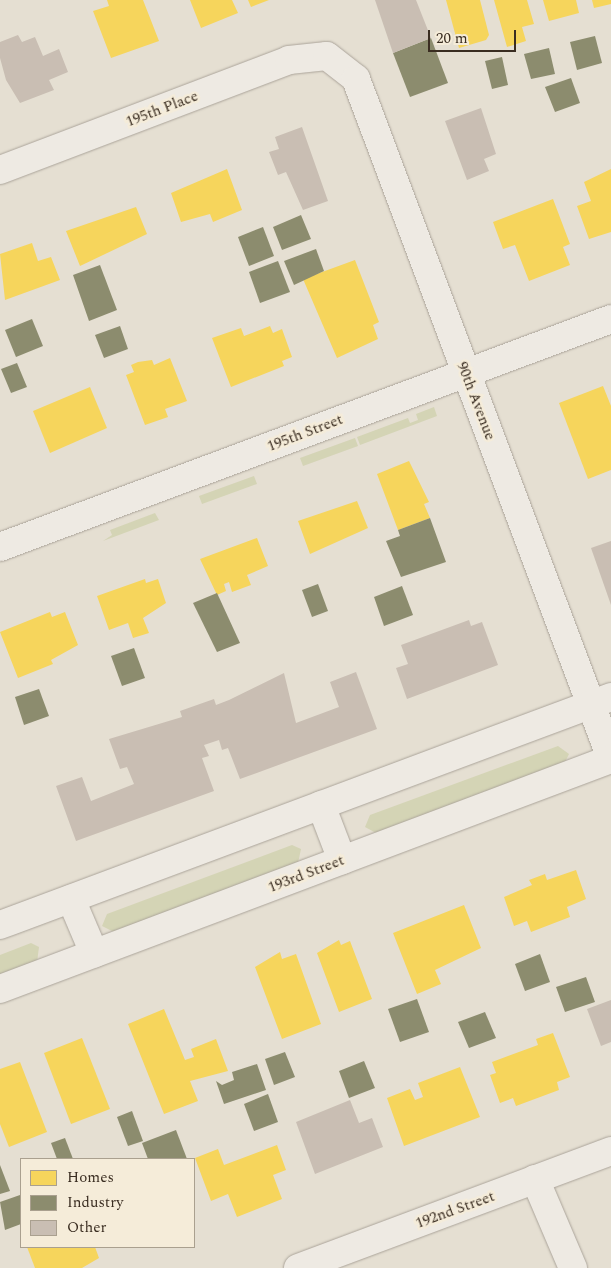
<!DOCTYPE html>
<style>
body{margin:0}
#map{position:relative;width:611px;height:1268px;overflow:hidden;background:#e5dfd2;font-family:Spectral,serif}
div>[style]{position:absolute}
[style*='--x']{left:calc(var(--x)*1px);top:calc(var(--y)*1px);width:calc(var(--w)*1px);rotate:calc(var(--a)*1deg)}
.green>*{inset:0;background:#d4d4b5}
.homes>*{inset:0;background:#f6d55c}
.industry>*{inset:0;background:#8c8c6e}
.building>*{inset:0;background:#c9beb3}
.roads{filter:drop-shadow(0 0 1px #aba49a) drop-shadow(0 0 1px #aba49a)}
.street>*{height:28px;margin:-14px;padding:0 14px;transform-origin:14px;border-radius:14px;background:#eeeae3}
span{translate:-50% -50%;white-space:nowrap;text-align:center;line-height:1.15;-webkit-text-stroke:5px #f5ecd9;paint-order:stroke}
.street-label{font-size:15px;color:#3a2d21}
.legend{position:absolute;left:20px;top:1158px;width:175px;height:90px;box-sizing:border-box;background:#f5ecd9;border:1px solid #aaa08f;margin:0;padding:6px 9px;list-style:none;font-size:15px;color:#3a2d21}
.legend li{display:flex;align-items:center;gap:10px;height:25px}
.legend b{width:25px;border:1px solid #aaa08f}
.scale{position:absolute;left:428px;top:30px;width:88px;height:22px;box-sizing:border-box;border:2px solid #3a2d21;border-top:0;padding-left:6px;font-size:15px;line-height:18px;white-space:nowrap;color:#3a2d21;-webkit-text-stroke:4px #f5ecd9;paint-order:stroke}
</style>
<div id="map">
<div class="green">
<i style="clip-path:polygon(434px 407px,437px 416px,360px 445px,357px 437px,408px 418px,410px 423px,418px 420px,416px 414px)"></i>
<i style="clip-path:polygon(355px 438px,358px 446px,303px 466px,300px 458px)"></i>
<i style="clip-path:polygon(254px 476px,257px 484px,202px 504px,199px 496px)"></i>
<i style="clip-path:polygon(155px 513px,159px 520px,103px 541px,112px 535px,110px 530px)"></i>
<i style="clip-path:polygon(558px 746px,569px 754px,564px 764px,378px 834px,365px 827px,370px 815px)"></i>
<i style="clip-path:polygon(292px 845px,301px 849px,298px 863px,114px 932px,102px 926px,107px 914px)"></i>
<i style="clip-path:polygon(31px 943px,39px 947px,37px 962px,0 976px,0 955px)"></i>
</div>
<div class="homes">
<i style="clip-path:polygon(107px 0,143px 0,159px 41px,111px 58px,93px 11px,109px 6px)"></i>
<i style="clip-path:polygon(190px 0,232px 0,238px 13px,201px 28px)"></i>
<i style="clip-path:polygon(248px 0,269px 0,251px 7px)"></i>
<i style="clip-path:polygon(446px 0,480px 0,489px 35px,486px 40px,459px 48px)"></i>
<i style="clip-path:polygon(494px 0,527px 0,534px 24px,522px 27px,526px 41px,507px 47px)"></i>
<i style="clip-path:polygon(543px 0,576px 0,579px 13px,549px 21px)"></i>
<i style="clip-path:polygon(592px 0,611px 0,611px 4px,594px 8px)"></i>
<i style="clip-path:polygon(227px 169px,242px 210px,213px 222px,210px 214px,181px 222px,171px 193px)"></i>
<i style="clip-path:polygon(611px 169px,611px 232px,589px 239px,577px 206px,591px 201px,584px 182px)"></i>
<i style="clip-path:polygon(553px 199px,570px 244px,563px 247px,570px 265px,529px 281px,515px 245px,503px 249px,493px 222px)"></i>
<i style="clip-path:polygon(136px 207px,147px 234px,80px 266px,66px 231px)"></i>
<i style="clip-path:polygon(32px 243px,38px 261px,51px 257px,60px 280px,5px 300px,0 254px)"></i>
<i style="clip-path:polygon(355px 260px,379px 322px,373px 325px,378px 339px,337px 358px,303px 279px)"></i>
<i style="clip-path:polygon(270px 326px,273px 333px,282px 329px,292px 357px,282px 361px,284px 366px,231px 387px,212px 338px,241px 328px,244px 336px)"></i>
<i style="clip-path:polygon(170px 358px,187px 401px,165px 409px,168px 417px,145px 425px,126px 375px,134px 372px,131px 365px,138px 362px,152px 360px,154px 365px)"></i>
<i style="clip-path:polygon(603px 386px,611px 406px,611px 470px,588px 479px,559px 403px)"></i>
<i style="clip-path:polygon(90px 387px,107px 428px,50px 453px,33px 411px)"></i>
<i style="clip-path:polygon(409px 461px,429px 502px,424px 504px,430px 518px,398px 530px,377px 474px)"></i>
<i style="clip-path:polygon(357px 501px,368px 528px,310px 554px,298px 521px)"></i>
<i style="clip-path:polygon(257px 538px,268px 566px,247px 575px,251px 585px,232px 592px,229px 582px,224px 584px,226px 591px,217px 595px,200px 559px)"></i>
<i style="clip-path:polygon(145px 579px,146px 583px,158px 579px,166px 603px,143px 618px,149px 633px,133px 638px,128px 623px,109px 630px,97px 596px)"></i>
<i style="clip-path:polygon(50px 612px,52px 617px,65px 612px,78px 645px,51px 660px,53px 664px,18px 678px,0 632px)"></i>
<i style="clip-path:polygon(576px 870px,586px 899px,567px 907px,570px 917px,531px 932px,527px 921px,514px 926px,504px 897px,532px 885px,529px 880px,545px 874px,547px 880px)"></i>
<i style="clip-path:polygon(464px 905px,481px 948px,435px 970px,441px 984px,417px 994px,393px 933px)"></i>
<i style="clip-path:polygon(339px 940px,341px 945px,350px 941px,372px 999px,339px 1012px,317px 953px)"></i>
<i style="clip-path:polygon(280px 952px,282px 959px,296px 954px,321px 1024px,282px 1039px,255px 967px)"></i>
<i style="clip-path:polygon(164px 1009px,185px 1060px,194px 1057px,191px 1049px,216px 1039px,228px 1071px,190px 1081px,198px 1101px,164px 1114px,128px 1024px)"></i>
<i style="clip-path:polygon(553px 1033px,570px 1077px,557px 1082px,559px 1090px,516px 1106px,513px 1098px,500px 1103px,490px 1075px,496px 1073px,492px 1062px,538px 1045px,536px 1039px)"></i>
<i style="clip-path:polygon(82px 1038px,110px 1109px,71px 1124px,44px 1053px)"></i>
<i style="clip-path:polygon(20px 1062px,47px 1132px,9px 1147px,0 1124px,0 1069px)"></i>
<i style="clip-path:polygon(460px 1067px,480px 1117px,404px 1146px,387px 1098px,410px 1089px,415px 1100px,423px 1097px,418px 1083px)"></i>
<i style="clip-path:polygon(277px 1145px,286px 1170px,273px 1175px,282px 1199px,237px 1217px,228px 1194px,211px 1201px,195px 1158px,218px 1149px,224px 1165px)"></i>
<i style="clip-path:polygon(27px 1247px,95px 1247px,99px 1258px,82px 1268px,35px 1268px)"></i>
</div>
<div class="industry">
<i style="clip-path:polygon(595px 36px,602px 63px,577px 70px,570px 42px)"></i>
<i style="clip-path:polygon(431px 38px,448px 83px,410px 97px,393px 53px)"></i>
<i style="clip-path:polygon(549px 48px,555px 74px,531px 79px,524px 54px)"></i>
<i style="clip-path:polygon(502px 57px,508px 85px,492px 89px,485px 61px)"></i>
<i style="clip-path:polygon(571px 78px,580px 103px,555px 112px,545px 87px)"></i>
<i style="clip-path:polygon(301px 215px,311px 239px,282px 250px,273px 227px)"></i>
<i style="clip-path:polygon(263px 227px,274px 256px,249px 266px,238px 237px)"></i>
<i style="clip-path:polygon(316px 249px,324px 271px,294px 285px,284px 261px)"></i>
<i style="clip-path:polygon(278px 261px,290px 292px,260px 303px,249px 272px)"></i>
<i style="clip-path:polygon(100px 265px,117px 310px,89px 321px,73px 275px)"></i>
<i style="clip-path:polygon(32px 319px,43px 346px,16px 357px,5px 330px)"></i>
<i style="clip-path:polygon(120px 326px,128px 349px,104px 358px,95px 335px)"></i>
<i style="clip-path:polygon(17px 363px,27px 387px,11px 393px,1px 369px)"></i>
<i style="clip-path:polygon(430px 518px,446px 562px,401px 577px,386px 541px,400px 536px,398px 530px)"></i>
<i style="clip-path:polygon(318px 584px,328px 611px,312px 617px,302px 590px)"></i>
<i style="clip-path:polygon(402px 586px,413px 615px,384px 626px,374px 597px)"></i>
<i style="clip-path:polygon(217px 593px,240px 643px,217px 652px,193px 603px)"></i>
<i style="clip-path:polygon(134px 648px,145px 678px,122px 686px,111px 656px)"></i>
<i style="clip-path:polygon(39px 689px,49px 716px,24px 725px,15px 697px)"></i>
<i style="clip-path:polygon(540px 954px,550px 982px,525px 991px,515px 964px)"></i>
<i style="clip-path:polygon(586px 977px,595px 1002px,565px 1012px,556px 987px)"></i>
<i style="clip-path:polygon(417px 999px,429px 1032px,400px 1042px,388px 1009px)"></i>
<i style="clip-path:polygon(485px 1012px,496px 1038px,469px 1048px,458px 1022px)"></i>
<i style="clip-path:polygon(285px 1052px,295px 1077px,274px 1085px,265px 1059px)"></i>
<i style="clip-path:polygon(364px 1061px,375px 1088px,349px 1098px,339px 1071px)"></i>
<i style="clip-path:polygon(257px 1064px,266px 1090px,224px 1104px,216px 1081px,222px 1085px,234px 1080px,232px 1072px)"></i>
<i style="clip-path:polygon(268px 1094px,278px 1122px,254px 1131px,244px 1104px)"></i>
<i style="clip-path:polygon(132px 1111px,143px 1141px,128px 1146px,117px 1117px)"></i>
<i style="clip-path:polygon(176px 1130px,187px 1159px,148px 1159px,142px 1143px)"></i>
<i style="clip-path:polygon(65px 1138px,73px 1159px,57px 1159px,51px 1143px)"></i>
<i style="clip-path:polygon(0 1165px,10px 1191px,0 1194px)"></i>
<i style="clip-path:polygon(20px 1195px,21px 1224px,5px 1230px,0 1202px)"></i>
</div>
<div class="building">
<i style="clip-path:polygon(375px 0,416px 0,431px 38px,393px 53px)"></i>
<i style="clip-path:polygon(18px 35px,22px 42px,35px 37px,43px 56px,59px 49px,68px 72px,49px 80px,54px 90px,20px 103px,6px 80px,0 58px,0 42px)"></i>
<i style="clip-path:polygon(481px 108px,496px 154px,484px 159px,489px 171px,467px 180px,445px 121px)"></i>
<i style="clip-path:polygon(302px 127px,328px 201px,303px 210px,286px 172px,278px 175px,269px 152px,279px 149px,275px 137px)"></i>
<i style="clip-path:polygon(611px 541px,611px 605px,591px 548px)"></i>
<i style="clip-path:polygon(469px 620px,471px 626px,482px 622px,498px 665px,407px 699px,396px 668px,408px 664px,401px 645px)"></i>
<i style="clip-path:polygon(356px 672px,377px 729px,240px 779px,228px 748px,222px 750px,219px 740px,204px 745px,209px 756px,202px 758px,214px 791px,76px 841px,56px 786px,82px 777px,91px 801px,134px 784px,127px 767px,120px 769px,109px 739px,182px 717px,180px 711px,214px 699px,216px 705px,229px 700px,284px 673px,296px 723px,339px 707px,330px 682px)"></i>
<i style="clip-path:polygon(611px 1000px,611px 1042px,601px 1046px,587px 1009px)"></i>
<i style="clip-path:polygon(350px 1100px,359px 1123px,372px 1118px,383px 1147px,315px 1174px,296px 1122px)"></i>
</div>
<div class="roads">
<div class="street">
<i style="--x:0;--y:170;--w:309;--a:-20.8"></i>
<i style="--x:289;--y:60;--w:38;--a:-6"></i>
<i style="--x:327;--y:56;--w:37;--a:38"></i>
<i style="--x:356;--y:79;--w:725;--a:69.42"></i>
<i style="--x:0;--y:547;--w:652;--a:-20.46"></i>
<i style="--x:321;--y:805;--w:59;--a:69.1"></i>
<i style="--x:71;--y:899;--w:59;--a:66.9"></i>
<i style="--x:0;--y:925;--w:652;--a:-20.46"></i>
<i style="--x:0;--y:989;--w:653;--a:-20.63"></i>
<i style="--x:535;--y:1179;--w:97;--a:66.9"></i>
<i style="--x:298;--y:1268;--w:334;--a:-20.5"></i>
</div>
</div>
<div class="street-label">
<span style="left:162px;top:109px;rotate:-21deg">195th Place</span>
<span style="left:476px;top:401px;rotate:69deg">90th Avenue</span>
<span style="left:305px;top:433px;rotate:-21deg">195th Street</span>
<span style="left:306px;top:874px;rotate:-21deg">193rd Street</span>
<span style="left:455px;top:1210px;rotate:-20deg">192nd Street</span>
</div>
<ul class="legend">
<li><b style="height:14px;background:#f6d55c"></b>Homes</li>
<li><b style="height:14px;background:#8c8c6e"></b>Industry</li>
<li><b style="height:14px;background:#c9beb3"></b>Other</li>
</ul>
<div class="scale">20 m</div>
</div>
